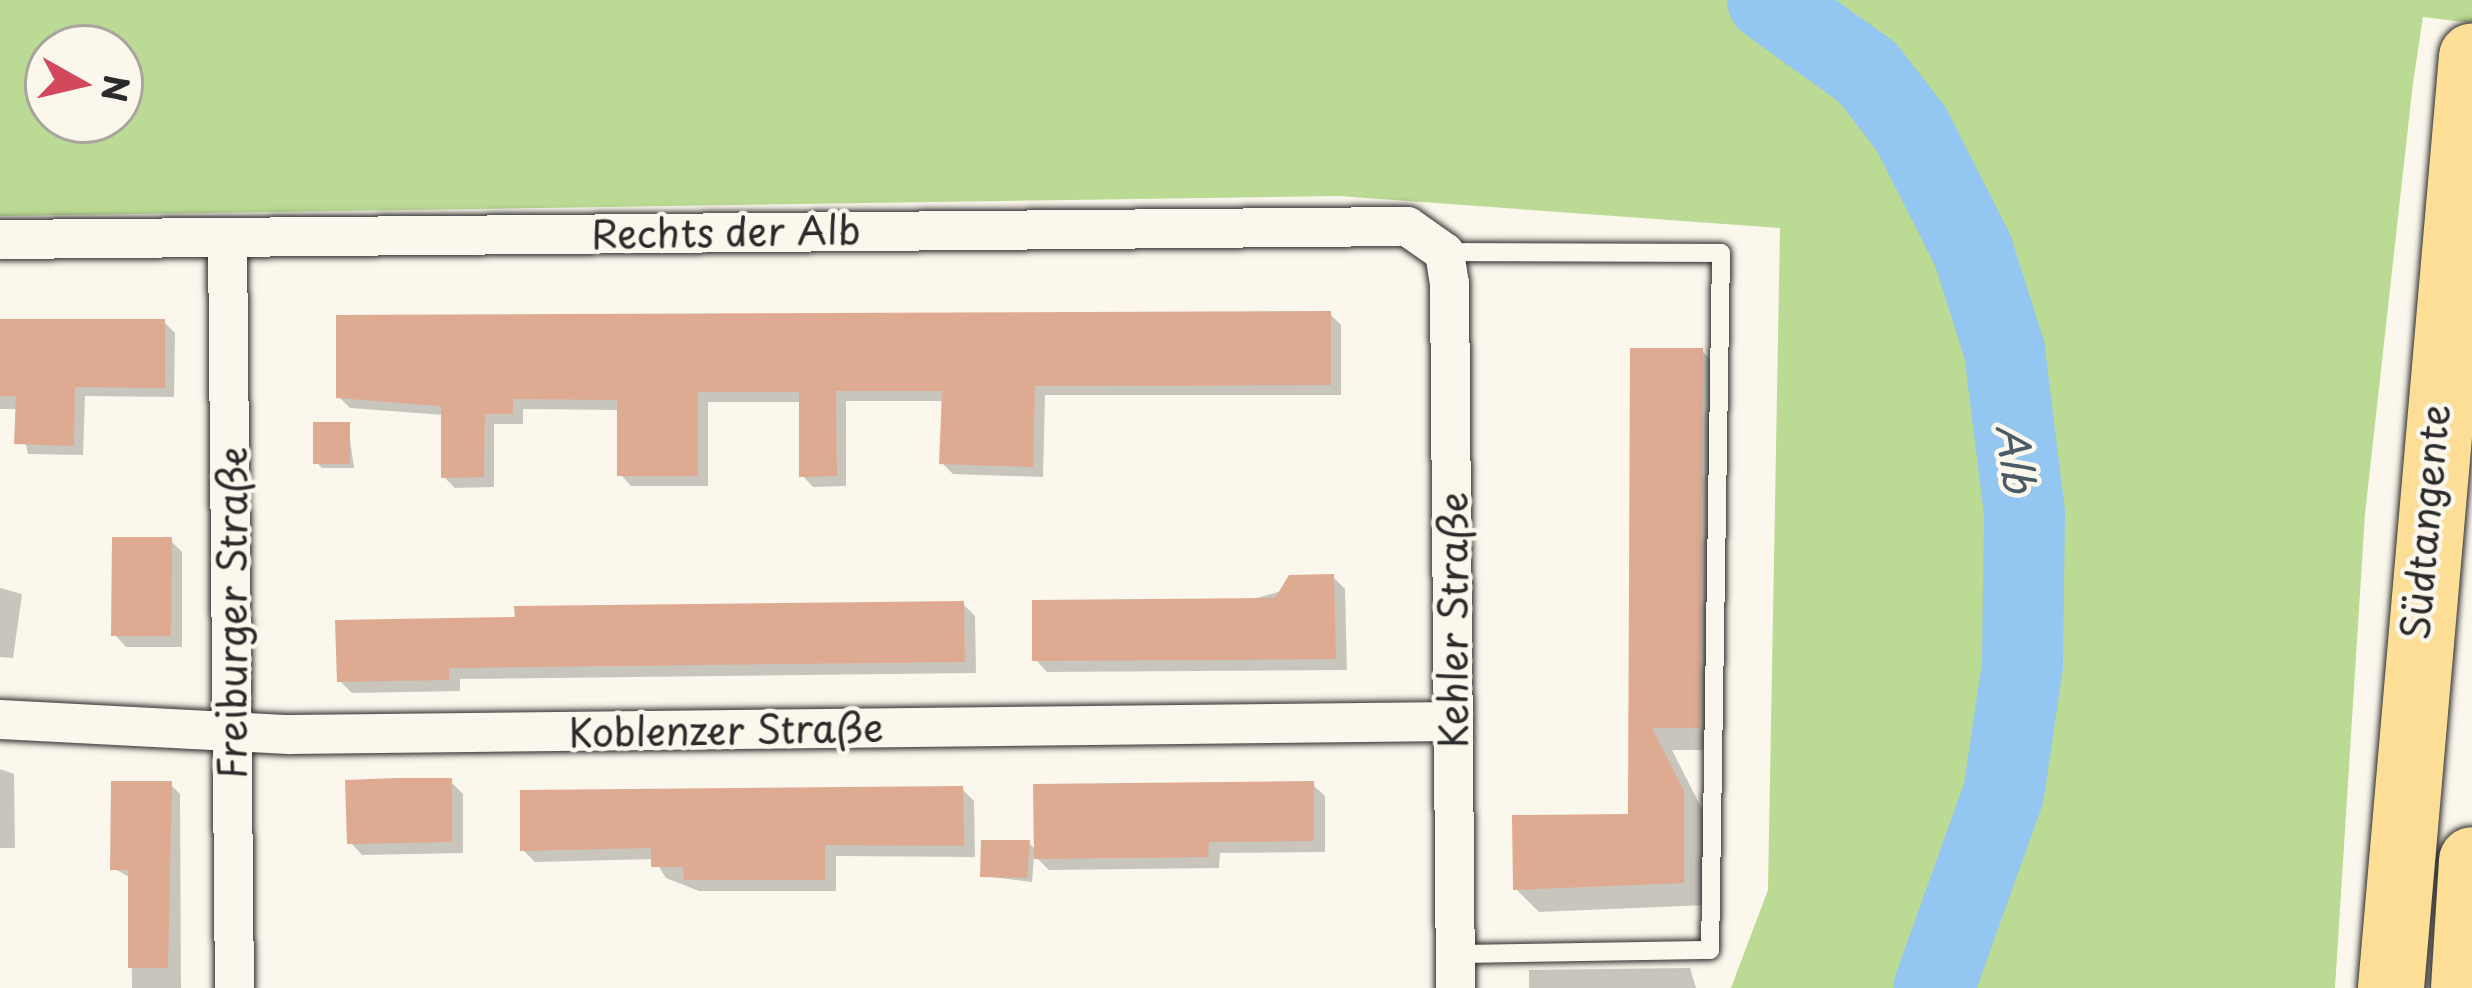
<!DOCTYPE html>
<meta charset="utf-8">
<style>
body{margin:0}
#map{position:relative;width:2472px;height:988px;overflow:hidden;background:#fbf7ec;font-family:"Playpen Sans",sans-serif}
div>[style]{position:absolute}
[style*='--x']{left:calc(var(--x)*1px);top:calc(var(--y)*1px);width:calc(var(--w)*1px);rotate:calc(var(--a)*1deg)}
.green>*{inset:0;background:#bbda93}
.shadow>*{inset:0;background:#0003}
.river>*{height:81px;margin:-40.5px;padding:0 40.5px;transform-origin:40.5px;border-radius:40.5px;background:#93c6f0}
.building>*{inset:0;background:#deaa92}
.roads{filter:drop-shadow(0 0 3px #2b2b2b) drop-shadow(0 0 3px #2b2b2b)}
.service>*{height:18px;margin:-9px;padding:0 9px;transform-origin:9px;border-radius:9px;background:#fbf7ec}
.minor>*{height:39px;margin:-19.5px;padding:0 19.5px;transform-origin:19.5px;border-radius:19.5px;background:#fbf7ec}
.trunk>*{height:66px;margin:-33px;padding:0 33px;transform-origin:33px;border-radius:33px;background:#fcde96}
span{translate:-50% -50%;white-space:nowrap;text-align:center;line-height:1.15;-webkit-text-stroke:9px #fbf7ec;paint-order:stroke}
.street-label{font-size:39px;color:#2b2b2b}
.water-label{font-size:42px;color:#4a5a66;font-style:italic}
.north{position:absolute;left:24px;top:24px;width:120px;height:120px;box-sizing:border-box;background:#fbf7ec;border:3px solid #a8a59f;border-radius:50%;rotate:98deg;font-size:33px;font-weight:700;line-height:48px;text-align:center;color:#2b2b2b}
.north::after{content:'';display:block;margin:auto;width:42px;height:54px;background:#d1495b;clip-path:polygon(50% 0,100% 100%,50% 72%,0 100%)}
</style>
<div id="map">
<div class="green">
<i style="clip-path:polygon(evenodd,0 0,2472px 0,2472px 23px,2423px 17px,2413px 83px,2365px 514px,2335px 988px,1731px 988px,1768px 890px,1780px 228px,1339px 196px,0 216px,0 0,48px 48px,120px 48px,120px 120px,48px 120px,48px 48px)"></i>
</div>
<div class="shadow">
<i style="clip-path:polygon(1330px 314px,1341px 325px,1341px 395px,1045px 395px,1043px 477px,953px 474px,942px 463px,945px 401px,846px 401px,846px 486px,813px 487px,802px 475px,802px 402px,708px 402px,708px 486px,631px 486px,620px 474px,620px 410px,523px 409px,523px 424px,494px 424px,494px 487px,455px 488px,444px 477px,444px 415px,350px 408px,339px 397px)"></i>
<i style="clip-path:polygon(0 321px,164px 322px,175px 333px,174px 397px,85px 396px,83px 455px,28px 454px,18px 409px,0 409px)"></i>
<i style="clip-path:polygon(1702px 351px,1725px 375px,1722px 750px,1672px 750px,1706px 817px,1706px 905px,1539px 912px,1516px 889px,1631px 817px)"></i>
<i style="clip-path:polygon(348px 425px,354px 468px,322px 468px,316px 462px)"></i>
<i style="clip-path:polygon(170px 540px,182px 552px,182px 647px,126px 647px,114px 634px)"></i>
<i style="clip-path:polygon(1333px 577px,1345px 589px,1347px 670px,1047px 672px,1035px 659px)"></i>
<i style="clip-path:polygon(0 588px,22px 594px,13px 658px,0 657px)"></i>
<i style="clip-path:polygon(963px 604px,975px 616px,976px 673px,460px 679px,460px 691px,352px 693px,340px 681px)"></i>
<i style="clip-path:polygon(0 769px,14px 774px,15px 848px,0 848px)"></i>
<i style="clip-path:polygon(451px 782px,463px 794px,463px 853px,362px 855px,350px 842px)"></i>
<i style="clip-path:polygon(170px 784px,180px 794px,181px 988px,132px 988px,131px 878px,113px 868px)"></i>
<i style="clip-path:polygon(1312px 784px,1325px 796px,1325px 852px,1220px 853px,1219px 868px,1049px 870px,1034px 855px,1032px 882px,983px 876px,1029px 843px,1037px 851px)"></i>
<i style="clip-path:polygon(962px 789px,974px 801px,975px 857px,836px 856px,836px 891px,699px 891px,666px 878px,654px 859px,535px 862px,523px 850px)"></i>
<i style="clip-path:polygon(1690px 968px,1696px 988px,1529px 988px,1529px 970px)"></i>
</div>
<div class="river">
<i style="--x:1767;--y:0;--w:123;--a:35.8"></i>
<i style="--x:1867;--y:72;--w:72;--a:52.3"></i>
<i style="--x:1911;--y:129;--w:135;--a:63.1"></i>
<i style="--x:1972;--y:249;--w:106;--a:72.4"></i>
<i style="--x:2004;--y:350;--w:165;--a:83"></i>
<i style="--x:2024;--y:514;--w:151;--a:90.8"></i>
<i style="--x:2022;--y:665;--w:129;--a:98.4"></i>
<i style="--x:2003;--y:793;--w:207;--a:109.7"></i>
</div>
<div class="building">
<i style="clip-path:polygon(1331px 311px,1331px 385px,1035px 386px,1033px 467px,939px 464px,942px 391px,836px 391px,837px 476px,799px 477px,799px 392px,698px 392px,698px 476px,617px 476px,617px 400px,513px 399px,513px 414px,485px 414px,484px 477px,441px 478px,441px 406px,336px 398px,336px 315px)"></i>
<i style="clip-path:polygon(0 319px,165px 319px,165px 388px,75px 387px,74px 446px,14px 444px,16px 396px,0 396px)"></i>
<i style="clip-path:polygon(1630px 348px,1703px 348px,1700px 728px,1652px 728px,1684px 791px,1684px 883px,1513px 890px,1512px 815px,1628px 814px)"></i>
<i style="clip-path:polygon(313px 422px,350px 422px,350px 464px,313px 464px)"></i>
<i style="clip-path:polygon(112px 537px,172px 537px,171px 636px,111px 636px)"></i>
<i style="clip-path:polygon(1334px 574px,1336px 659px,1032px 661px,1032px 600px,1275px 598px,1289px 575px)"></i>
<i style="clip-path:polygon(964px 601px,965px 662px,449px 668px,449px 680px,337px 682px,335px 620px,515px 617px,514px 606px)"></i>
<i style="clip-path:polygon(397px 778px,452px 778px,452px 842px,347px 844px,345px 780px)"></i>
<i style="clip-path:polygon(111px 781px,172px 781px,168px 968px,128px 968px,128px 870px,110px 870px)"></i>
<i style="clip-path:polygon(1314px 781px,1314px 841px,1209px 842px,1208px 857px,1034px 859px,1033px 784px)"></i>
<i style="clip-path:polygon(963px 786px,964px 846px,825px 845px,825px 880px,684px 880px,683px 867px,651px 867px,651px 848px,520px 851px,520px 790px)"></i>
<i style="clip-path:polygon(981px 840px,1030px 840px,1027px 878px,980px 877px)"></i>
</div>
<div class="roads">
<div class="service">
<i style="--x:1444;--y:252;--w:277;--a:0.2"></i>
<i style="--x:1721;--y:253;--w:697;--a:90.9"></i>
<i style="--x:1710;--y:950;--w:255;--a:179.1"></i>
</div>
<div class="minor">
<i style="--x:227;--y:237;--w:751;--a:89.47"></i>
<i style="--x:0;--y:239;--w:1407;--a:-0.53"></i>
<i style="--x:1407;--y:226;--w:45;--a:35.1"></i>
<i style="--x:1444;--y:252;--w:31;--a:81"></i>
<i style="--x:1449;--y:283;--w:705;--a:89.51"></i>
<i style="--x:0;--y:719;--w:289;--a:3"></i>
<i style="--x:289;--y:734;--w:1164;--a:-0.64"></i>
</div>
<div class="trunk">
<i style="--x:2391;--y:988;--w:935;--a:-85.03"></i>
<i style="--x:2464;--y:988;--w:128;--a:-86.4"></i>
</div>
</div>
<div class="street-label">
<span style="left:726px;top:231px;rotate:-1deg">Rechts der Alb</span>
<span style="left:2424px;top:522px;rotate:-85deg">Südtangente</span>
<span style="left:231px;top:613px;rotate:-90deg">Freiburger Straße</span>
<span style="left:1452px;top:620px;rotate:-90deg">Kehler Straße</span>
<span style="left:726px;top:729px;rotate:-1deg">Koblenzer Straße</span>
</div>
<div class="water-label">
<span style="left:2017px;top:458px;rotate:83deg">Alb</span>
</div>
<div class="north">N</div>
</div>
